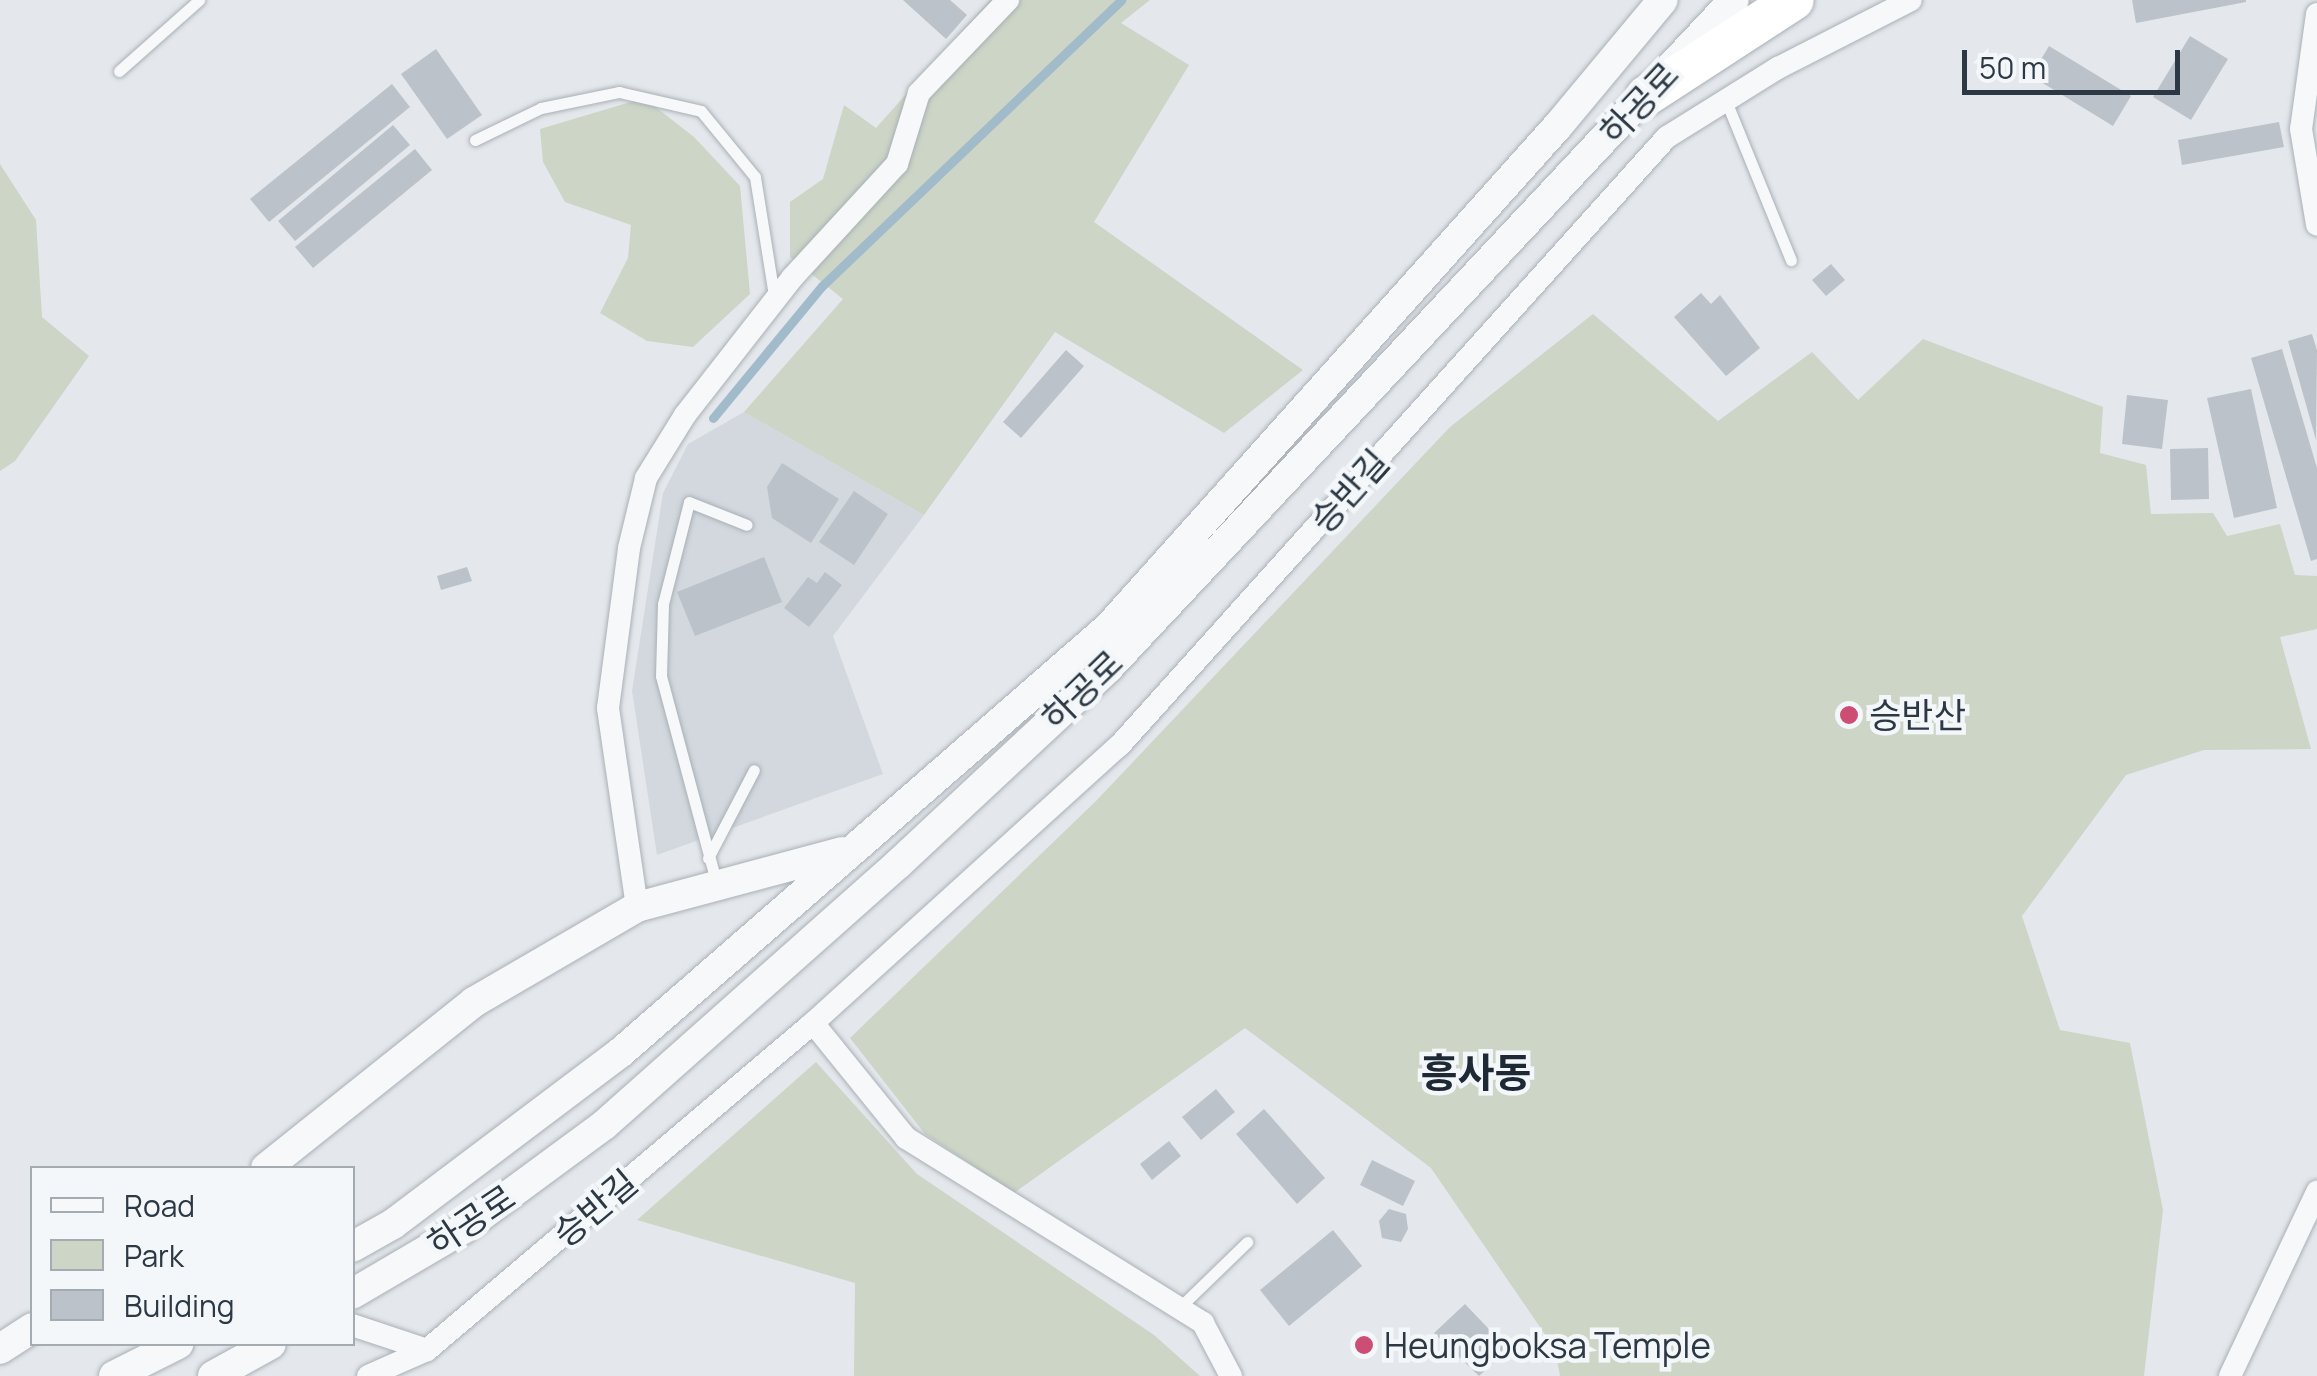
<!DOCTYPE html>
<meta charset="utf-8">
<style>
body{margin:0}
#map{position:relative;width:2317px;height:1376px;overflow:hidden;background:#e4e8ec;font-family:Manrope,"Noto Sans KR",sans-serif}
div>[style]{position:absolute}
[style*='--x']{left:calc(var(--x)*1px);top:calc(var(--y)*1px);width:calc(var(--w)*1px);rotate:calc(var(--a)*1deg)}
.built>*{inset:0;background:#d2d8de}
.green>*{inset:0;background:#ccd5c6}
.stream>*{height:9px;margin:-4.5px;padding:0 4.5px;transform-origin:4.5px;border-radius:4.5px;background:#a1bbca}
.building>*{inset:0;background:#bbc2c9}
.roads{filter:drop-shadow(0 0 2px #a9b0b6) drop-shadow(0 0 2px #a9b0b6)}
.service>*{height:11px;margin:-5.5px;padding:0 5.5px;transform-origin:5.5px;border-radius:5.5px;background:#f7f8fa}
.minor>*{height:22px;margin:-11px;padding:0 11px;transform-origin:11px;border-radius:11px;background:#f7f8fa}
.tertiary>*{height:30px;margin:-15px;padding:0 15px;transform-origin:15px;border-radius:15px;background:#f7f8fa}
.trunk>*{height:40px;margin:-20px;padding:0 20px;transform-origin:20px;border-radius:20px;background:#fff}
.dots>*{width:28px;height:28px;translate:-50% -50%;box-sizing:border-box;border:5px solid #f4f7f9;border-radius:50%}
span{translate:-50% -50%;white-space:nowrap;text-align:center;line-height:1.15;-webkit-text-stroke:9px #f4f7f9;paint-order:stroke}
.street-label{font-size:35px;color:#2c3844}
.poi-label{font-size:35px;color:#2c3844}
.left{translate:0 -50%;text-align:left}
.quarter-label{font-size:40px;color:#1e2935;font-weight:700}
.legend{position:absolute;left:30px;top:1166px;width:325px;height:180px;box-sizing:border-box;background:#f4f7f9;border:2px solid #a4abb1;margin:0;padding:12px 18px;list-style:none;font-size:30px;color:#2c3844}
.legend li{display:flex;align-items:center;gap:20px;height:50px}
.legend b{width:50px;border:2px solid #a4abb1}
.scale{position:absolute;left:1962px;top:50px;width:218px;height:45px;box-sizing:border-box;border:5px solid #2c3844;border-top:0;padding-left:12px;font-size:30px;line-height:35px;white-space:nowrap;color:#2c3844;-webkit-text-stroke:8px #f4f7f9;paint-order:stroke}
</style>
<div id="map">
<div class="built">
<i style="clip-path:polygon(744px 412px,924px 515px,833px 636px,883px 774px,657px 855px,632px 691px,663px 493px,688px 444px)"></i>
</div>
<div class="green">
<i style="clip-path:polygon(990px 0,1150px 0,1121px 23px,1189px 65px,1094px 222px,1303px 370px,1224px 433px,1055px 332px,924px 515px,744px 412px,843px 299px,790px 257px,790px 202px,823px 179px,844px 105px,876px 128px)"></i>
<i style="clip-path:polygon(644px 98px,694px 137px,740px 186px,750px 294px,693px 347px,647px 341px,600px 313px,628px 258px,631px 225px,565px 202px,543px 162px,540px 129px)"></i>
<i style="clip-path:polygon(0 164px,36px 220px,42px 317px,89px 356px,15px 461px,0 471px)"></i>
<i style="clip-path:polygon(1593px 314px,1718px 421px,1812px 352px,1858px 400px,1923px 339px,2103px 407px,2100px 453px,2146px 465px,2151px 514px,2213px 513px,2227px 536px,2280px 524px,2295px 575px,2317px 576px,2317px 629px,2280px 637px,2311px 749px,2204px 750px,2126px 775px,2022px 916px,2060px 1030px,2130px 1043px,2163px 1210px,2144px 1376px,1560px 1376px,1555px 1349px,1431px 1168px,1245px 1028px,1014px 1193px,925px 1134px,850px 1038px,1096px 801px,1450px 427px)"></i>
<i style="clip-path:polygon(816px 1062px,917px 1174px,1154px 1335px,1200px 1376px,854px 1376px,855px 1283px,637px 1220px)"></i>
</div>
<div class="stream">
<i style="--x:713;--y:418;--w:171;--a:-50.5"></i>
<i style="--x:822;--y:286;--w:414;--a:-43.7"></i>
</div>
<div class="building">
<i style="clip-path:polygon(903px 0,950px 0,967px 15px,946px 39px)"></i>
<i style="clip-path:polygon(2132px 0,2246px 0,2246px 2px,2136px 23px)"></i>
<i style="clip-path:polygon(2190px 36px,2228px 59px,2191px 120px,2153px 97px)"></i>
<i style="clip-path:polygon(2049px 46px,2131px 96px,2113px 126px,2031px 76px)"></i>
<i style="clip-path:polygon(436px 49px,482px 115px,447px 139px,401px 74px)"></i>
<i style="clip-path:polygon(392px 84px,410px 107px,269px 222px,250px 199px)"></i>
<i style="clip-path:polygon(2279px 122px,2284px 147px,2182px 165px,2178px 140px)"></i>
<i style="clip-path:polygon(393px 125px,410px 145px,295px 241px,278px 221px)"></i>
<i style="clip-path:polygon(415px 149px,432px 170px,313px 268px,295px 247px)"></i>
<i style="clip-path:polygon(1831px 264px,1845px 280px,1826px 296px,1812px 280px)"></i>
<i style="clip-path:polygon(1701px 293px,1711px 304px,1720px 295px,1760px 348px,1726px 376px,1674px 317px)"></i>
<i style="clip-path:polygon(2312px 334px,2317px 350px,2316px 440px,2288px 341px)"></i>
<i style="clip-path:polygon(2282px 349px,2317px 468px,2317px 559px,2311px 561px,2251px 358px)"></i>
<i style="clip-path:polygon(1066px 350px,1084px 366px,1021px 438px,1003px 422px)"></i>
<i style="clip-path:polygon(2251px 389px,2277px 508px,2234px 518px,2207px 398px)"></i>
<i style="clip-path:polygon(2127px 395px,2168px 400px,2162px 449px,2122px 444px)"></i>
<i style="clip-path:polygon(2208px 448px,2209px 499px,2171px 500px,2170px 449px)"></i>
<i style="clip-path:polygon(782px 463px,839px 499px,811px 543px,772px 518px,767px 487px)"></i>
<i style="clip-path:polygon(854px 491px,888px 514px,854px 565px,819px 542px)"></i>
<i style="clip-path:polygon(764px 557px,782px 602px,695px 636px,677px 592px)"></i>
<i style="clip-path:polygon(467px 567px,472px 581px,441px 590px,437px 576px)"></i>
<i style="clip-path:polygon(825px 572px,842px 585px,809px 627px,784px 608px,808px 577px,817px 583px)"></i>
<i style="clip-path:polygon(1216px 1089px,1235px 1112px,1201px 1140px,1182px 1117px)"></i>
<i style="clip-path:polygon(1264px 1109px,1325px 1178px,1297px 1204px,1236px 1134px)"></i>
<i style="clip-path:polygon(1169px 1141px,1181px 1156px,1152px 1180px,1140px 1164px)"></i>
<i style="clip-path:polygon(1372px 1160px,1415px 1181px,1403px 1206px,1360px 1185px)"></i>
<i style="clip-path:polygon(1389px 1209px,1406px 1214px,1408px 1229px,1401px 1242px,1382px 1238px,1379px 1221px)"></i>
<i style="clip-path:polygon(1333px 1230px,1362px 1266px,1289px 1326px,1260px 1290px)"></i>
<i style="clip-path:polygon(1465px 1304px,1508px 1349px,1479px 1376px,1434px 1333px)"></i>
</div>
<div class="roads">
<div class="service">
<i style="--x:119;--y:71;--w:107;--a:-41.6"></i>
<i style="--x:1726;--y:101;--w:172;--a:67.8"></i>
<i style="--x:475;--y:140;--w:73;--a:-25.9"></i>
<i style="--x:541;--y:108;--w:80;--a:-11.6"></i>
<i style="--x:619;--y:92;--w:84;--a:13"></i>
<i style="--x:701;--y:111;--w:85;--a:50.7"></i>
<i style="--x:755;--y:177;--w:121;--a:80.9"></i>
<i style="--x:708;--y:858;--w:99;--a:-62.4"></i>
<i style="--x:717;--y:885;--w:216;--a:-105"></i>
<i style="--x:661;--y:676;--w:72;--a:-88.4"></i>
<i style="--x:663;--y:604;--w:105;--a:-75.7"></i>
<i style="--x:689;--y:502;--w:62;--a:21.6"></i>
<i style="--x:1179;--y:1308;--w:95;--a:-44.1"></i>
</div>
<div class="minor">
<i style="--x:2317;--y:14;--w:116;--a:97.9"></i>
<i style="--x:2301;--y:129;--w:97;--a:80.5"></i>
<i style="--x:637;--y:907;--w:201;--a:-98.3"></i>
<i style="--x:608;--y:708;--w:161;--a:-82.5"></i>
<i style="--x:629;--y:548;--w:72;--a:-76.3"></i>
<i style="--x:646;--y:478;--w:74;--a:-58.2"></i>
<i style="--x:685;--y:415;--w:174;--a:-52"></i>
<i style="--x:792;--y:278;--w:155;--a:-47.4"></i>
<i style="--x:897;--y:164;--w:74;--a:-72.8"></i>
<i style="--x:919;--y:93;--w:129;--a:-46.3"></i>
<i style="--x:813;--y:1023;--w:148;--a:51"></i>
<i style="--x:906;--y:1138;--w:350;--a:31.9"></i>
<i style="--x:1203;--y:1323;--w:60;--a:62.2"></i>
<i style="--x:352;--y:1325;--w:79;--a:18.4"></i>
<i style="--x:368;--y:1376;--w:64;--a:-23.8"></i>
<i style="--x:427;--y:1350;--w:506;--a:-40.27"></i>
<i style="--x:813;--y:1023;--w:413;--a:-42.2"></i>
<i style="--x:1119;--y:746;--w:819;--a:-48.02"></i>
<i style="--x:1667;--y:137;--w:131;--a:-31.9"></i>
<i style="--x:1778;--y:68;--w:149;--a:-27.1"></i>
<i style="--x:2230;--y:1376;--w:204;--a:-64.7"></i>
</div>
<div class="tertiary">
<i style="--x:266;--y:1168;--w:266;--a:-38.6"></i>
<i style="--x:474;--y:1002;--w:189;--a:-30.2"></i>
<i style="--x:637;--y:907;--w:212;--a:-15"></i>
<i style="--x:352;--y:1247;--w:47;--a:-29.3"></i>
<i style="--x:393;--y:1224;--w:284;--a:-37"></i>
<i style="--x:620;--y:1053;--w:649;--a:-41.06"></i>
<i style="--x:1109;--y:627;--w:671;--a:-48.14"></i>
<i style="--x:1557;--y:127;--w:165;--a:-50.2"></i>
<i style="--x:352;--y:1294;--w:129;--a:-30.4"></i>
<i style="--x:463;--y:1229;--w:175;--a:-36.4"></i>
<i style="--x:604;--y:1125;--w:393;--a:-41.6"></i>
<i style="--x:898;--y:864;--w:287;--a:-43"></i>
<i style="--x:1108;--y:668;--w:915;--a:-46.86"></i>
<i style="--x:0;--y:1349;--w:38;--a:-33"></i>
<i style="--x:114;--y:1376;--w:72;--a:-26.6"></i>
<i style="--x:213;--y:1376;--w:66;--a:-28.9"></i>
</div>
<div class="trunk">
<i style="--x:1646;--y:96;--w:176;--a:-33"></i>
</div>
</div>
<div class="dots">
<i style="left:1849px;top:715px;background:#cc4e75"></i>
<i style="left:1364px;top:1345px;background:#cc4e75"></i>
</div>
<div class="street-label">
<span style="left:1639px;top:103px;rotate:-47deg">하공로</span>
<span style="left:1349px;top:491px;rotate:-48deg">승반길</span>
<span style="left:1082px;top:690px;rotate:-44deg">하공로</span>
<span style="left:595px;top:1208px;rotate:-40deg">승반길</span>
<span style="left:471px;top:1220px;rotate:-34deg">하공로</span>
</div>
<div class="poi-label">
<span class="left" style="left:1869px;top:715px">승반산</span>
<span class="left" style="left:1384px;top:1345px">Heungboksa Temple</span>
</div>
<div class="quarter-label">
<span style="left:1476px;top:1072px">흥사동</span>
</div>
<ul class="legend">
<li><b style="height:12px;background:#f7f8fa"></b>Road</li>
<li><b style="height:28px;background:#ccd5c6"></b>Park</li>
<li><b style="height:28px;background:#bbc2c9"></b>Building</li>
</ul>
<div class="scale">50 m</div>
</div>
